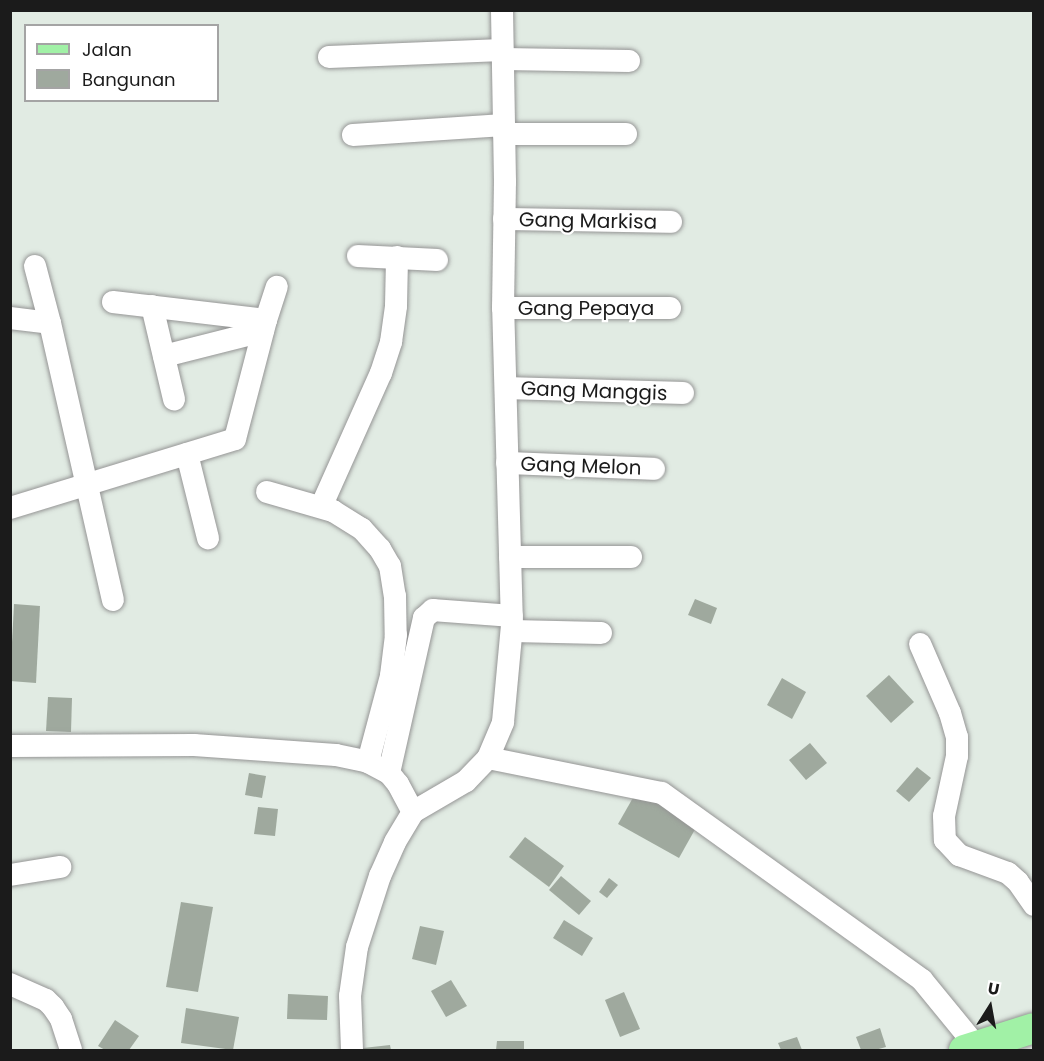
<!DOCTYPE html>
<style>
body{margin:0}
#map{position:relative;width:1044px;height:1061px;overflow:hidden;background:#e1ebe3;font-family:Poppins,sans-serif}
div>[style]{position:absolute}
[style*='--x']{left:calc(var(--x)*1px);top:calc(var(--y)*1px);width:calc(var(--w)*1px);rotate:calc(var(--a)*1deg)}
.building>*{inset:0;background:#9fa99e}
.roads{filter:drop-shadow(0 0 2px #959595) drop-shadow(0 0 2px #959595)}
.minor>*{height:22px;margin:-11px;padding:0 11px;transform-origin:11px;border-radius:11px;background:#fff}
.major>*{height:30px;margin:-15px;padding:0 15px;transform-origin:15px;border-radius:15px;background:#a1f1a6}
span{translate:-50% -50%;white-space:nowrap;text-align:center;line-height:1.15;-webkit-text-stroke:4.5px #fff;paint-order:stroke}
.street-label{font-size:20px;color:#1b1b1b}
.frame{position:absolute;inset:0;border:12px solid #1b1b1b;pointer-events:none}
.legend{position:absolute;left:24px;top:24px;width:195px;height:78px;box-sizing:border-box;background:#fff;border:2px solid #a4a4a4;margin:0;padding:8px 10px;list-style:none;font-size:18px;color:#1b1b1b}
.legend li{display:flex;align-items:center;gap:12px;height:30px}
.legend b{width:30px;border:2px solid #a4a4a4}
.north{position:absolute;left:960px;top:977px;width:60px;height:60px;-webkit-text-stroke:4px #fff;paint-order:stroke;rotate:11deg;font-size:16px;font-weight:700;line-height:24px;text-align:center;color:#1b1b1b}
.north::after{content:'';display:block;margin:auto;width:21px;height:27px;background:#1b1b1b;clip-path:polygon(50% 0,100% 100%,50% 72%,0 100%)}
</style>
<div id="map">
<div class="building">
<i style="clip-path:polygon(695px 599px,717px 608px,711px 624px,688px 615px)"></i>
<i style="clip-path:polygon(14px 604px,40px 606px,36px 683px,10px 681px)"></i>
<i style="clip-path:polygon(889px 675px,914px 702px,891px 723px,866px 696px)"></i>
<i style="clip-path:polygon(782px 678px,806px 692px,792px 719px,767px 705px)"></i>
<i style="clip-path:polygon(48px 697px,72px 698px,71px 732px,46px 731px)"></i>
<i style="clip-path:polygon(810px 743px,827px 763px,806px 780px,789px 760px)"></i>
<i style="clip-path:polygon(917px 767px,931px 778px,909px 802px,896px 791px)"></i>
<i style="clip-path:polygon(249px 773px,266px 776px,262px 798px,245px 795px)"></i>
<i style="clip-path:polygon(638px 789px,698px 824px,679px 858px,618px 824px)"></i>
<i style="clip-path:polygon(258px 807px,278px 809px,275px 836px,254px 834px)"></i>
<i style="clip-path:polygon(525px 837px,564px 866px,549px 887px,509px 857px)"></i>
<i style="clip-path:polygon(561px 876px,591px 901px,579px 915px,549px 890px)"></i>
<i style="clip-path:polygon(609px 878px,618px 885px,607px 898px,599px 892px)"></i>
<i style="clip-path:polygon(181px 902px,213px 907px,198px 992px,166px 987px)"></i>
<i style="clip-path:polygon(564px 920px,593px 938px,582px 956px,553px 938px)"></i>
<i style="clip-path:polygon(420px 926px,444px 931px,436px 965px,412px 959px)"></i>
<i style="clip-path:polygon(451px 980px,467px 1006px,446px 1017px,431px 991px)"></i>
<i style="clip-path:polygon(624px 992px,640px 1029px,620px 1037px,605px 1000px)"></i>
<i style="clip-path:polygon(288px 994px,328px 996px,327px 1020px,287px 1019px)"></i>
<i style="clip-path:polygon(186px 1008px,239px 1017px,233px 1050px,181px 1043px)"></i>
<i style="clip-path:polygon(115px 1020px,139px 1036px,129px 1050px,105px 1050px,98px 1046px)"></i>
<i style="clip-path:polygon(880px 1028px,886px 1047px,875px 1050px,861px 1050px,856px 1037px)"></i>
<i style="clip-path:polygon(797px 1037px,802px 1050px,781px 1050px,778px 1043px)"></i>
<i style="clip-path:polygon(497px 1041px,524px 1041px,524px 1050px,496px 1050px)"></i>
<i style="clip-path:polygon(390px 1045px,391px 1050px,363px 1050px,363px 1048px)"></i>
</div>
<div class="roads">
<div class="minor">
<i style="--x:329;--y:57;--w:173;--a:-2.3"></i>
<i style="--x:503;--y:59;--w:126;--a:0.9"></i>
<i style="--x:504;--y:134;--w:122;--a:0"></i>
<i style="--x:353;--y:135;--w:151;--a:-3.8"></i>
<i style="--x:504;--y:219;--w:167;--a:1"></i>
<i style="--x:358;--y:256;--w:79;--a:2.9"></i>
<i style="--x:35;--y:266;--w:59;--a:75.3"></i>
<i style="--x:50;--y:323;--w:284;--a:77.2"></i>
<i style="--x:113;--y:302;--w:154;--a:6.7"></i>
<i style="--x:152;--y:306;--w:96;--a:76.7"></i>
<i style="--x:503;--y:308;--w:167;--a:0"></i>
<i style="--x:10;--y:318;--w:40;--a:7.1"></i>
<i style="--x:164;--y:356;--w:102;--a:-14.2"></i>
<i style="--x:506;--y:388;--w:177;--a:1.6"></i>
<i style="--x:187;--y:454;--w:87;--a:76"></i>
<i style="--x:507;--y:463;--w:147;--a:2.3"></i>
<i style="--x:267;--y:492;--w:69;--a:16.1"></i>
<i style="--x:333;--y:511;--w:34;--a:32"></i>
<i style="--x:362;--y:529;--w:27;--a:48"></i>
<i style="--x:380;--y:549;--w:20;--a:60"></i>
<i style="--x:390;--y:566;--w:30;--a:81"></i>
<i style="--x:395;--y:596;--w:39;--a:89"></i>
<i style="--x:396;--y:635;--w:41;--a:97"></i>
<i style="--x:391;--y:676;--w:89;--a:105"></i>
<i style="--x:321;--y:507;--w:147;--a:-65.9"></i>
<i style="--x:381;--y:373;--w:33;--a:-72"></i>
<i style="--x:391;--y:342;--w:36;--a:-82"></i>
<i style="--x:396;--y:306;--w:49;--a:-88.8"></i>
<i style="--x:10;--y:508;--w:235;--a:-17"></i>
<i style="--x:235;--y:439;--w:123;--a:-75.4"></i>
<i style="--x:266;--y:320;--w:35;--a:-72"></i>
<i style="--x:510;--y:557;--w:121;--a:0"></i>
<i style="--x:512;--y:631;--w:89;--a:1.3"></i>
<i style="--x:920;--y:644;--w:75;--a:66.5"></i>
<i style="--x:950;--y:713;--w:25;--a:74"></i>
<i style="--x:957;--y:737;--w:19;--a:90"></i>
<i style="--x:957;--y:756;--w:61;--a:102.2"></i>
<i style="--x:944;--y:816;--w:24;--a:88"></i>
<i style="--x:945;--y:840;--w:21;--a:47"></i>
<i style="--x:959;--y:855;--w:52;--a:20.2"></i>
<i style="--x:1008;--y:873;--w:13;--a:42"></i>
<i style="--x:1018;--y:882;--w:28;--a:55"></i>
<i style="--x:10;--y:746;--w:184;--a:-0.3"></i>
<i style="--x:194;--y:745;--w:142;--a:4"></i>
<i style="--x:336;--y:755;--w:33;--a:12"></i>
<i style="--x:368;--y:762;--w:24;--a:28"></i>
<i style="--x:389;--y:773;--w:14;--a:51"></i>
<i style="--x:398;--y:784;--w:32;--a:62"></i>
<i style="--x:488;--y:758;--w:177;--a:11.4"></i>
<i style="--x:662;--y:793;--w:320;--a:35.7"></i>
<i style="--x:922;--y:980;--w:85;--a:50.7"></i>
<i style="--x:389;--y:773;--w:159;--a:-77.3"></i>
<i style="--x:424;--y:618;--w:12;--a:-42"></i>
<i style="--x:433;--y:610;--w:79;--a:4.3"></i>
<i style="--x:10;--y:875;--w:51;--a:-9.1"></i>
<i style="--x:10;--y:984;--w:39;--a:24"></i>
<i style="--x:46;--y:1000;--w:10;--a:45"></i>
<i style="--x:53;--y:1007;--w:14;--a:56"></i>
<i style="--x:61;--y:1019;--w:33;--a:72"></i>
<i style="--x:352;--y:1050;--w:54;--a:-92.1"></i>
<i style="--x:350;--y:996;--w:49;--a:-81.9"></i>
<i style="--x:357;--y:947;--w:75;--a:-72.1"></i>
<i style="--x:380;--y:876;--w:37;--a:-66"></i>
<i style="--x:395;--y:842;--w:35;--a:-59"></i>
<i style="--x:413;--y:812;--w:61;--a:-30.3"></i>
<i style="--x:466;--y:781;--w:32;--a:-46"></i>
<i style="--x:488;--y:758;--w:39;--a:-67"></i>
<i style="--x:503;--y:722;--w:97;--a:-84.7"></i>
<i style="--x:512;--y:625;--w:317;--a:-91.6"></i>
<i style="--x:503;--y:308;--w:126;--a:-89.1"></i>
<i style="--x:505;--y:182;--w:172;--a:-91"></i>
</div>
<div class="major">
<i style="--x:964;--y:1050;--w:73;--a:-17.4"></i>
</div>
</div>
<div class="street-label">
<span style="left:588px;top:221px;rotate:1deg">Gang Markisa</span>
<span style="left:586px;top:308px">Gang Pepaya</span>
<span style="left:594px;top:391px;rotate:2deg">Gang Manggis</span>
<span style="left:581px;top:466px;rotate:2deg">Gang Melon</span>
</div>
<div class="frame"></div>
<ul class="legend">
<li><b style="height:8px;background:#a1f1a6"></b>Jalan</li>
<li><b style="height:16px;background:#9fa99e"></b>Bangunan</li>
</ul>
<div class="north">U</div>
</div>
